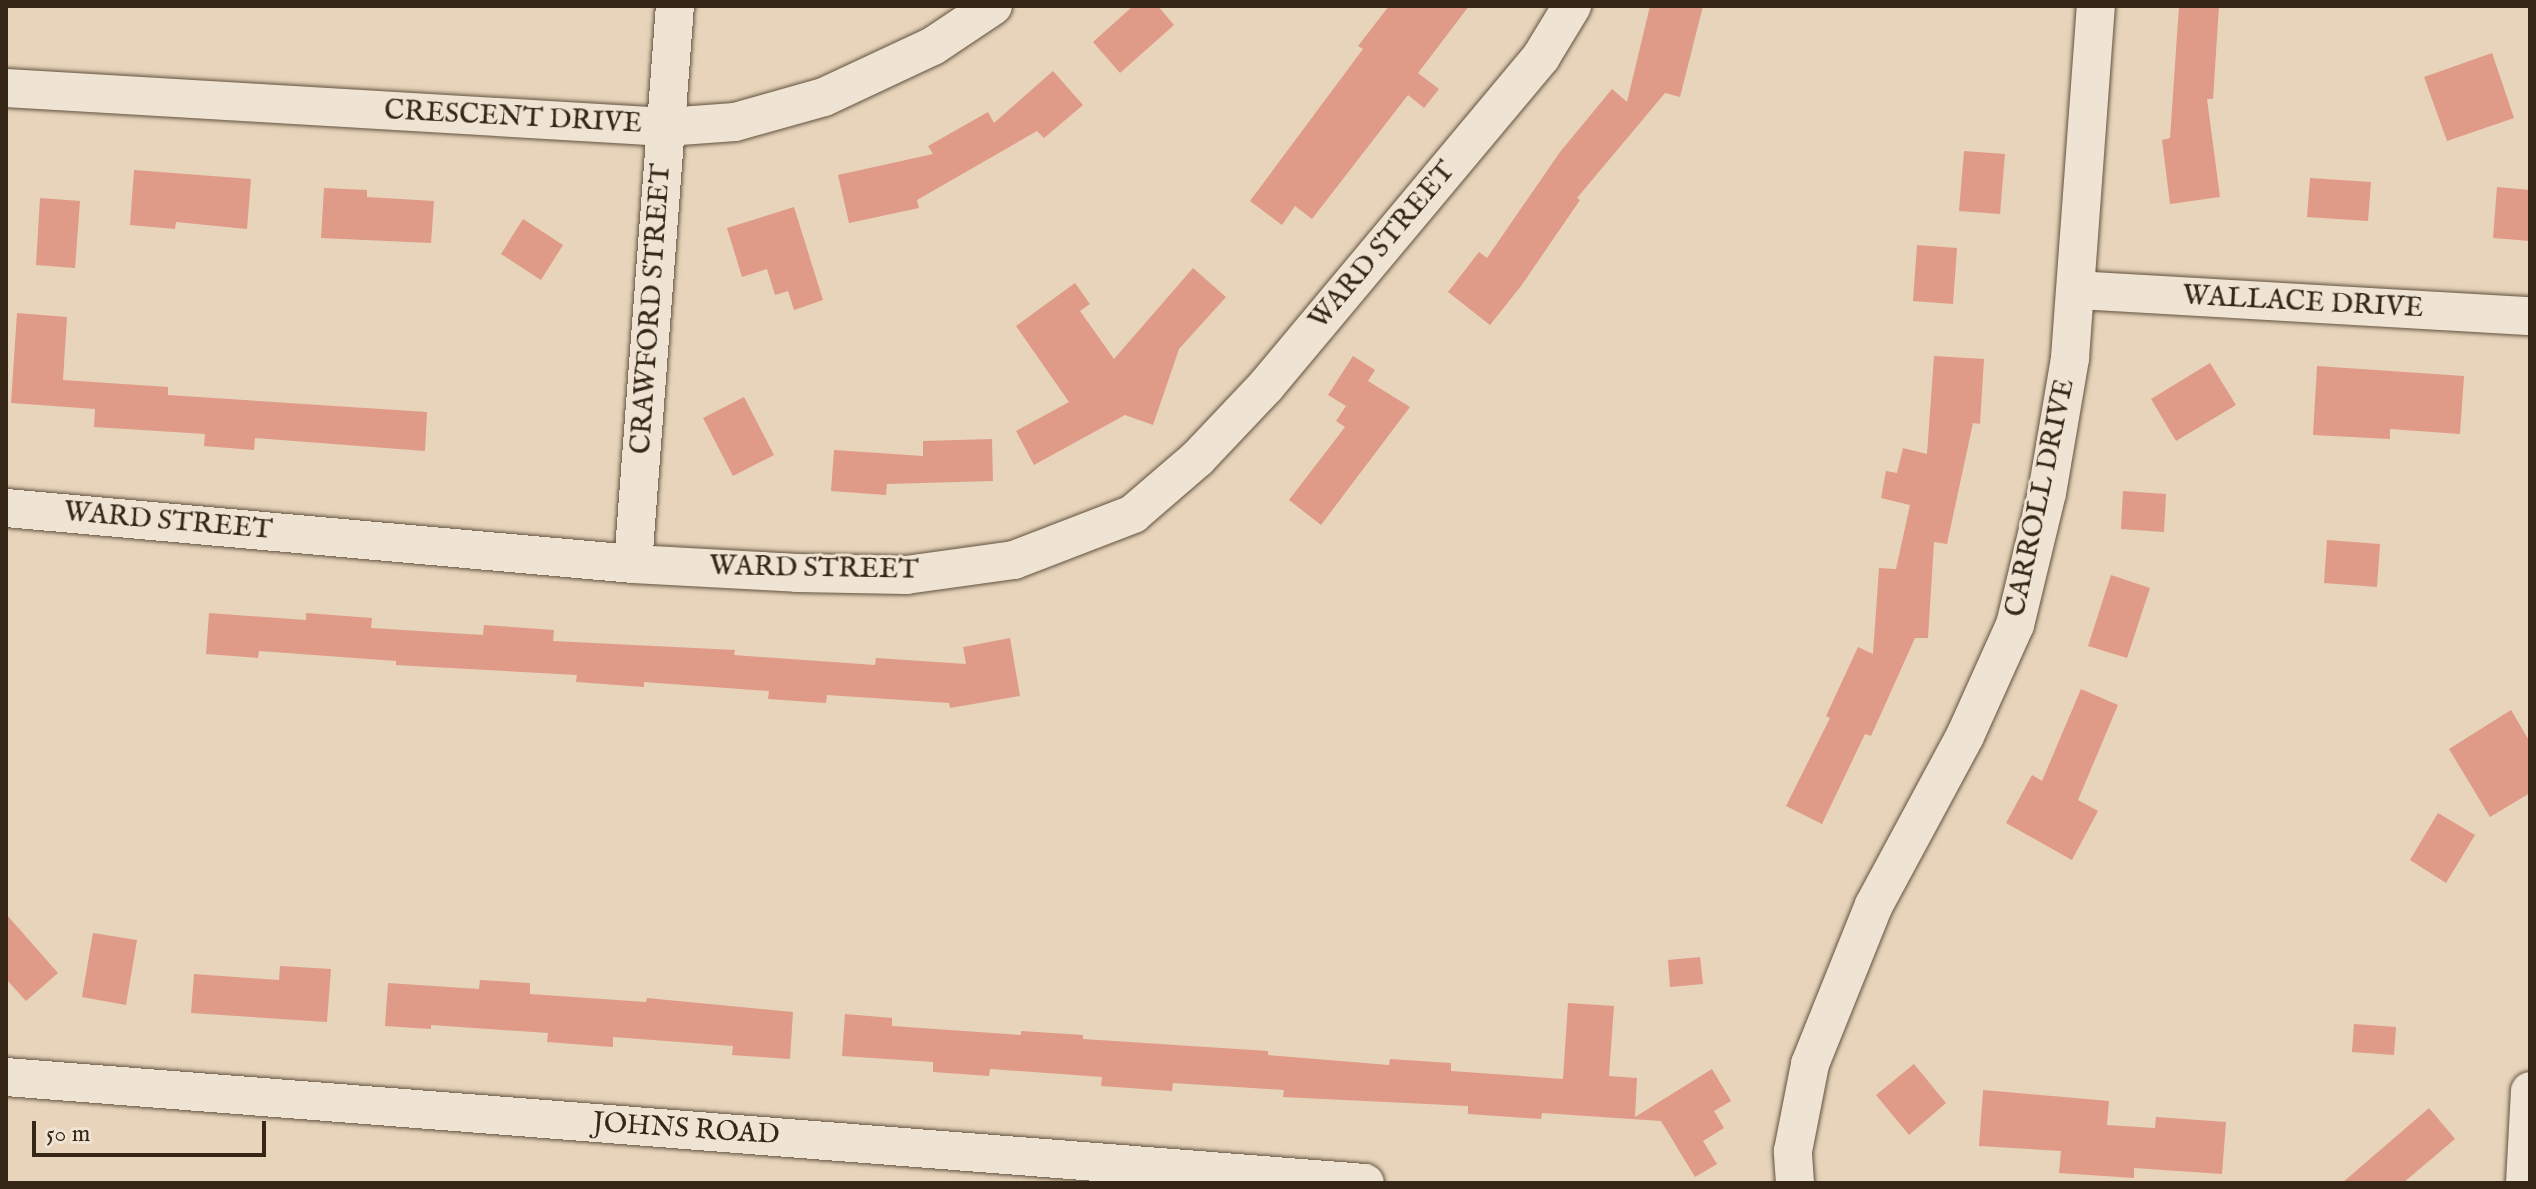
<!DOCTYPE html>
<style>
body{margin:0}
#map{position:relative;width:2536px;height:1189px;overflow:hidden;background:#e7d4bb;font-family:"IM FELL English",serif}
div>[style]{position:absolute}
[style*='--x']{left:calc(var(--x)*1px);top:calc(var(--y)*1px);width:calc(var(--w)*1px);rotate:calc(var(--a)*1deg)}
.building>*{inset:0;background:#df9b87}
.roads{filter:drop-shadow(0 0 2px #62523e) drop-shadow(0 0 2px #62523e)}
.minor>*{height:38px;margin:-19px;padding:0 19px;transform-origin:19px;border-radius:19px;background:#efe3d3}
span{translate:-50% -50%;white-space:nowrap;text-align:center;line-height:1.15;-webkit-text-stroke:6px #efe3d3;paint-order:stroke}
.street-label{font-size:28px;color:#352615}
.frame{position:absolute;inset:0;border:8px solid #352615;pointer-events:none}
.scale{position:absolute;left:32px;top:1121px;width:234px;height:36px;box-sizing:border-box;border:4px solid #352615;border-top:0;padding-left:10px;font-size:24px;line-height:28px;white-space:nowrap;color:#352615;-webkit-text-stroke:6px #efe3d3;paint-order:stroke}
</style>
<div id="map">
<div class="building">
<i style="clip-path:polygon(1133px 6px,1158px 6px,1174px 25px,1120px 73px,1093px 42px)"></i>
<i style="clip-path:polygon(1389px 6px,1469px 6px,1418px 73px,1439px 89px,1424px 108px,1408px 95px,1312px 219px,1295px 206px,1282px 225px,1250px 201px,1363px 49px,1358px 46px)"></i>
<i style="clip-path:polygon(1650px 6px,1703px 6px,1680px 97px,1665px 93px,1577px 198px,1580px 200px,1521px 286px,1490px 325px,1448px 292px,1479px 252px,1487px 258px,1560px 152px,1612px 89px,1627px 102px)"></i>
<i style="clip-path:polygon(2179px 6px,2219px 6px,2213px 99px,2207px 99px,2220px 197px,2170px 204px,2162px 140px,2170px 138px)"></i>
<i style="clip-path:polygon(2492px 53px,2514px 118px,2447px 141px,2424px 77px)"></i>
<i style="clip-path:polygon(1053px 71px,1083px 105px,1044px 138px,1037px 131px,917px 200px,919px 208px,849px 223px,838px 175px,933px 154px,928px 146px,988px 112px,994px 123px)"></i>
<i style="clip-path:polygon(1964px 151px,2005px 154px,2000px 214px,1959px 211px)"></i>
<i style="clip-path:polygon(134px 170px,251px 179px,247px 229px,176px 222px,175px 229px,130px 225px)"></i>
<i style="clip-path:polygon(2310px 178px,2371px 182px,2368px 221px,2307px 217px)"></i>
<i style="clip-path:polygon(2497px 187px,2530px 190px,2530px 241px,2493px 238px)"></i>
<i style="clip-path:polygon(324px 188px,367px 190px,367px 197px,434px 201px,431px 243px,321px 238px)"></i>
<i style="clip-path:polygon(40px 198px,80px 201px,75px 268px,36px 265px)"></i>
<i style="clip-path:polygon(794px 207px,823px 300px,794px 310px,788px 291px,775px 295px,767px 269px,742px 277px,727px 228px)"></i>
<i style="clip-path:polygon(523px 219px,563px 245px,541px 280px,501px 254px)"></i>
<i style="clip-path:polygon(1917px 245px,1957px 248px,1953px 304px,1913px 301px)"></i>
<i style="clip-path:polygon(1193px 268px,1226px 297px,1179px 349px,1153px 425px,1125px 415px,1034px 465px,1016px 431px,1069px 402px,1016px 326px,1075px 283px,1090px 304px,1080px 311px,1114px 359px)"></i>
<i style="clip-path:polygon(17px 313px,67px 317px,63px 380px,168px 387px,168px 395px,427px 412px,425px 451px,255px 438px,254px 450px,204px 446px,205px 434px,94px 427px,95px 409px,11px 403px)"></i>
<i style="clip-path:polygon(1353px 356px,1375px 370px,1368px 381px,1410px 407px,1321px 525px,1289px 500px,1345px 427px,1336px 421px,1346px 406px,1328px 395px)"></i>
<i style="clip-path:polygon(1934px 356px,1984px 359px,1980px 424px,1973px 423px,1947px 544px,1934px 542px,1928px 638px,1915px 638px,1871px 736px,1865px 734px,1822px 824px,1786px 806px,1830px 718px,1826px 716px,1858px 647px,1873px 654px,1879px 568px,1896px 569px,1910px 505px,1881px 498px,1886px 471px,1897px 473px,1903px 448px,1927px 454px)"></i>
<i style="clip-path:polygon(2210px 363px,2236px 405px,2176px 441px,2151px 399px)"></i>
<i style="clip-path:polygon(2317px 366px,2464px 376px,2460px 434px,2390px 429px,2390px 439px,2313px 435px)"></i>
<i style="clip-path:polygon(744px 397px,774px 455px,733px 476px,703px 418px)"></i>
<i style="clip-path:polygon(992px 439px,993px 481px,887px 484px,886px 495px,831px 491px,834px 450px,923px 456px,923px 441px)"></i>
<i style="clip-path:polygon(2123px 491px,2166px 494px,2164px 532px,2121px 529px)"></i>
<i style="clip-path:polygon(2327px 540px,2380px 544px,2377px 587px,2324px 583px)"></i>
<i style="clip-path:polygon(2111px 575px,2150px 588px,2127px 658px,2088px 646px)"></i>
<i style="clip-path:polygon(209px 613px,306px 620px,306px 613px,372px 618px,371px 628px,483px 635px,484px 625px,554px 630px,553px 641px,735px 650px,734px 655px,875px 665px,876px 658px,966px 664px,963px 647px,1010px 638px,1020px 696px,950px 708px,949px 703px,827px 695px,826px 703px,768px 699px,769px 691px,644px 682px,644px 687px,576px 682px,577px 675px,396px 665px,396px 661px,259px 651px,258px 658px,206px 654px)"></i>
<i style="clip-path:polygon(2081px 689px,2118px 705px,2078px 800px,2098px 811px,2072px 860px,2006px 823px,2032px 775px,2042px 781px)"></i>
<i style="clip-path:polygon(2511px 710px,2530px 742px,2530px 793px,2490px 817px,2449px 749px)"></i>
<i style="clip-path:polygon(2438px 813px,2475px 835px,2446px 883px,2410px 860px)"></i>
<i style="clip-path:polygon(6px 914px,58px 973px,26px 1001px,6px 979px)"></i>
<i style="clip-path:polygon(93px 933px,137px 940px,126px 1005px,82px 997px)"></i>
<i style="clip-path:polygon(1700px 957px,1703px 984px,1670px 987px,1668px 960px)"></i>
<i style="clip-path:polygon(280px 966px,331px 969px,327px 1022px,191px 1013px,194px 974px,279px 980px)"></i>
<i style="clip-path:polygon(480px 980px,530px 983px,530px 994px,646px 1002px,647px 998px,793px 1012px,790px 1059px,732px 1055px,733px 1046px,613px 1037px,613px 1047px,547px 1042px,548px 1033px,431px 1025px,431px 1029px,385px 1026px,388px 983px,479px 989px)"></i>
<i style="clip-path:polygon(1568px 1003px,1614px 1006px,1609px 1076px,1637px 1078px,1635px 1117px,1712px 1069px,1731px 1101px,1714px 1111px,1724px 1128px,1703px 1141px,1717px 1164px,1695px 1177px,1661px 1121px,1542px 1113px,1541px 1119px,1468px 1114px,1468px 1106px,1283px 1097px,1284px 1090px,1173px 1083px,1172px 1091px,1101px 1086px,1102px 1077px,990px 1069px,989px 1076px,933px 1072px,933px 1062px,842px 1056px,845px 1014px,892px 1018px,892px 1026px,1021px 1035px,1021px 1031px,1083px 1035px,1083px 1039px,1268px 1051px,1268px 1055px,1389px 1065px,1390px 1059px,1451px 1063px,1451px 1071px,1563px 1079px)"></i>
<i style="clip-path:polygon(2354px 1024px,2396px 1027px,2394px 1055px,2352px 1052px)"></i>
<i style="clip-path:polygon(1914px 1064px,1946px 1103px,1909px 1135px,1876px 1095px)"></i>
<i style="clip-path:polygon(1983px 1090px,2109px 1101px,2107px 1125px,2155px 1128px,2156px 1117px,2226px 1122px,2222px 1174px,2134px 1168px,2134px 1178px,2059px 1173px,2061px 1151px,1979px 1146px)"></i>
<i style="clip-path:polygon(2429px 1108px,2455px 1139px,2403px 1183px,2342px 1183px)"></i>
</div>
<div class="roads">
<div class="minor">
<i style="--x:6;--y:88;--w:661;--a:3.38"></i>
<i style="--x:666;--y:127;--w:69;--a:-4.1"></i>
<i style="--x:735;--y:122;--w:92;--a:-15.7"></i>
<i style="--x:824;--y:97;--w:120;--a:-25.1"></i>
<i style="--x:933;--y:46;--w:72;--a:-33.7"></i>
<i style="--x:2076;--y:290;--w:455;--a:3.3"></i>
<i style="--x:6;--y:508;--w:629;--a:5.1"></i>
<i style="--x:633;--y:564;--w:164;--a:3.1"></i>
<i style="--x:797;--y:573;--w:109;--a:1.1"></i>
<i style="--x:906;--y:575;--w:109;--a:-7.9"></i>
<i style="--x:1014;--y:560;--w:128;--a:-21.1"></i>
<i style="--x:1133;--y:514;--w:86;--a:-40.7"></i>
<i style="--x:1198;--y:458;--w:99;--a:-46.6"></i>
<i style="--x:1266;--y:386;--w:429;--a:-50.1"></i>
<i style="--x:1541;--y:57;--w:60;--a:-58.7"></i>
<i style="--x:633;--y:564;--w:560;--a:-85.7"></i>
<i style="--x:6;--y:1077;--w:1363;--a:4.46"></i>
<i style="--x:1795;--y:1183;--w:32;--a:-94"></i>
<i style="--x:1793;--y:1151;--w:89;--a:-78.9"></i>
<i style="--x:1810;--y:1064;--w:171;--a:-68.1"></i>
<i style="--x:1874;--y:905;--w:192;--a:-61.7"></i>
<i style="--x:1965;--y:736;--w:122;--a:-65.8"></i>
<i style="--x:2015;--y:625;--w:136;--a:-76.4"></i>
<i style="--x:2047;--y:493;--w:137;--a:-80.3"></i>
<i style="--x:2070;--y:358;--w:353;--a:-85.8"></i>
<i style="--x:2525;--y:1183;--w:92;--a:-86.9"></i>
</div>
</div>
<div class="street-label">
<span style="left:513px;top:118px;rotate:3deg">CRESCENT DRIVE</span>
<span style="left:1383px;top:246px;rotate:-50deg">WARD STREET</span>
<span style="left:2303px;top:303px;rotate:3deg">WALLACE DRIVE</span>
<span style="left:652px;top:309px;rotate:-86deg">CRAWFORD STREET</span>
<span style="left:2041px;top:498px;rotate:-78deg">CARROLL DRIVE</span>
<span style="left:168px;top:522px;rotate:5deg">WARD STREET</span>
<span style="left:814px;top:569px;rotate:1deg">WARD STREET</span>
<span style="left:686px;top:1130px;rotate:4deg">JOHNS ROAD</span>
</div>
<div class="frame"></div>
<div class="scale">50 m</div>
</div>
